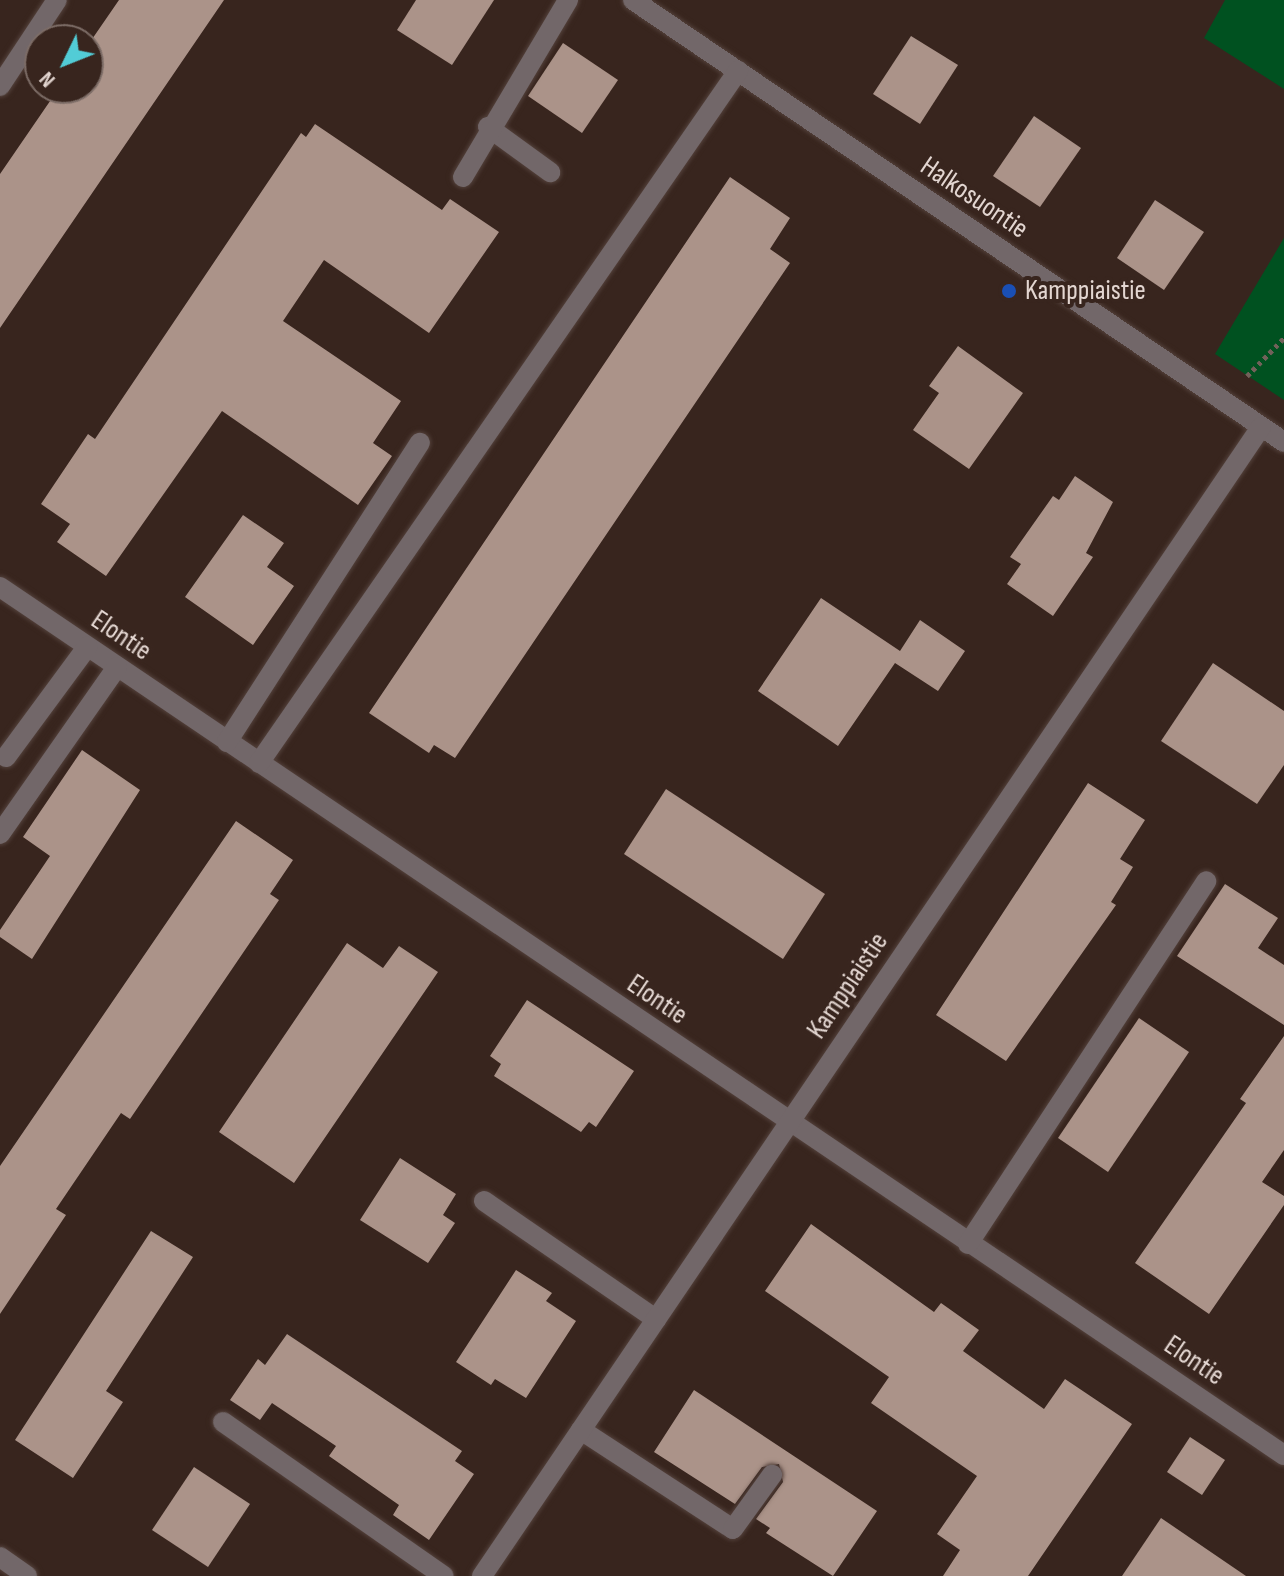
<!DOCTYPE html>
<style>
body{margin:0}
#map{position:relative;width:1284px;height:1576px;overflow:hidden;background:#38251e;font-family:"Sofia Sans Condensed",sans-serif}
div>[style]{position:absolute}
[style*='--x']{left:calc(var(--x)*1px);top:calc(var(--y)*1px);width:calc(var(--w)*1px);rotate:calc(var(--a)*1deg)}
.green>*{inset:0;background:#005120}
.building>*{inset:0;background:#ab9389}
.path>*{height:5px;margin-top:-2.5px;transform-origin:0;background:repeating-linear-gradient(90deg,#72615a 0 4px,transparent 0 8px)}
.roads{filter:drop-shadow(0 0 2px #53413b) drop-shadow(0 0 2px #53413b)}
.minor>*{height:20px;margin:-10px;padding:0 10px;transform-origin:10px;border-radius:10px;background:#726769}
.dots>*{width:22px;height:22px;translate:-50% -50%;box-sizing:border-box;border:4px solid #38251e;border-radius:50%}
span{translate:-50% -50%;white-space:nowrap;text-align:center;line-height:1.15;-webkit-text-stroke:8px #38251e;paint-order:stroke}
.street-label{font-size:28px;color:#e3d6d1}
.poi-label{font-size:28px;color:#e3d6d1}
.left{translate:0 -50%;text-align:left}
.north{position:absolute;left:24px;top:24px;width:80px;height:80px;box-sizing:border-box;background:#38251e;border:2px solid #7c6c66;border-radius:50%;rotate:227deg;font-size:22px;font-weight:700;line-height:32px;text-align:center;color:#e3d6d1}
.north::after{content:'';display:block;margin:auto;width:28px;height:36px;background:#52ccd6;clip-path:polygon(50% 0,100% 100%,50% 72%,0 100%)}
</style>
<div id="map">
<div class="green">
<i style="clip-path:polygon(1225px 0,1284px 0,1284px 89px,1204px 38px)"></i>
<i style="clip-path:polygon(1284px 238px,1284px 400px,1215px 354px)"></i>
</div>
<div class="building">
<i style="clip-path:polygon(119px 0,224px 0,0 328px,0 174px,59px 88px,88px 88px,88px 45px)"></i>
<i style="clip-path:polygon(416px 0,494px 0,452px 65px,397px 30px)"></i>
<i style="clip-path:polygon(911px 36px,958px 65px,920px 124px,873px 94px)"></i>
<i style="clip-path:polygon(563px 43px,618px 80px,582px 133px,528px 96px)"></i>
<i style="clip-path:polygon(1034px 116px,1081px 148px,1040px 207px,993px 176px)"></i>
<i style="clip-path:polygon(315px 124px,442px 210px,450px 199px,499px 232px,429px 333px,324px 260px,283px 321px,401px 401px,373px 443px,392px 456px,358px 505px,222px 411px,106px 576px,57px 542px,70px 524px,41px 504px,88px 434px,95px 439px,301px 133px,306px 137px)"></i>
<i style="clip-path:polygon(730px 177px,790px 218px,770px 249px,790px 263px,455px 758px,434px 745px,429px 753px,369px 713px)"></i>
<i style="clip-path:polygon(1155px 200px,1204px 232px,1164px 290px,1117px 258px)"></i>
<i style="clip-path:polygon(958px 346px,1023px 393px,969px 469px,913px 430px,939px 393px,929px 386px)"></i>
<i style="clip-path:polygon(1075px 476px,1113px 502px,1086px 553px,1093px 557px,1053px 616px,1007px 584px,1021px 564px,1010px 557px,1053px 496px,1059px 500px)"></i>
<i style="clip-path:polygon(243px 515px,284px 543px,267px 567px,294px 586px,253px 645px,185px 597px)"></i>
<i style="clip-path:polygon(821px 598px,900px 651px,920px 620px,965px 651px,938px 691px,895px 663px,838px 746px,758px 691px)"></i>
<i style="clip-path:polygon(1213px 663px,1284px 711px,1284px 765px,1257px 804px,1161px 741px)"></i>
<i style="clip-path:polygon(82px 750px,140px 790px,32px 959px,0 937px,0 930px,50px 856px,23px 837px)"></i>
<i style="clip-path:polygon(1088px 783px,1145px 820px,1120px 859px,1133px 867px,1111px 902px,1116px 905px,1006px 1061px,936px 1015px)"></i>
<i style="clip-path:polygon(666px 789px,825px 894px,783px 959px,624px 854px)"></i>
<i style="clip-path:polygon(236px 821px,293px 860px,270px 894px,279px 900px,130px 1119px,121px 1113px,56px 1209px,66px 1215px,0 1314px,0 1166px)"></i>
<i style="clip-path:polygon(1225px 884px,1278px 918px,1258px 948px,1284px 965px,1284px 1025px,1177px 956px)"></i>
<i style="clip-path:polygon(347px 943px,383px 968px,399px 946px,438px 972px,294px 1183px,219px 1132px)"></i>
<i style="clip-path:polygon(527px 1000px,634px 1071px,596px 1127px,589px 1122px,581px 1132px,494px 1076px,501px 1064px,490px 1056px)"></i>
<i style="clip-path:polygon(1139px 1018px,1189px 1052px,1108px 1172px,1058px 1138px)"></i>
<i style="clip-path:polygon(1284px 1036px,1284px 1150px,1262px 1182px,1284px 1196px,1284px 1205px,1209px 1314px,1135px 1263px,1246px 1103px,1240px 1099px)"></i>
<i style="clip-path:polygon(400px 1158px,456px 1194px,443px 1215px,455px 1223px,428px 1263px,360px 1220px)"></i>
<i style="clip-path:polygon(811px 1224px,934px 1312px,941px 1303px,979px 1330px,963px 1351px,1044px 1409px,1065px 1379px,1132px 1424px,1028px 1576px,943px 1576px,960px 1550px,937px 1534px,977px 1476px,871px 1403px,889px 1377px,765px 1291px)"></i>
<i style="clip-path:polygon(151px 1231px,193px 1257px,106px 1391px,123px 1402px,73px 1478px,15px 1440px)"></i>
<i style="clip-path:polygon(516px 1270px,552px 1293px,546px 1301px,576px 1321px,526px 1398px,495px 1379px,491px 1385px,456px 1362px)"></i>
<i style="clip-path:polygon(287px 1334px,462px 1451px,455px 1461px,474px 1474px,429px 1540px,393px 1515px,399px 1505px,329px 1456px,336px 1446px,272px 1403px,260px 1420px,230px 1400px,258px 1359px,265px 1365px)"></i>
<i style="clip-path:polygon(694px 1390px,877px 1511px,833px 1576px,766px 1533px,770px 1528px,756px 1519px,783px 1482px,779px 1464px,762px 1467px,735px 1504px,654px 1452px)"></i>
<i style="clip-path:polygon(1190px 1437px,1225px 1460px,1202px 1495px,1167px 1472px)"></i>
<i style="clip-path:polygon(194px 1467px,250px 1504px,208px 1567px,152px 1530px)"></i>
<i style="clip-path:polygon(1161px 1518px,1246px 1576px,1122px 1576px)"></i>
</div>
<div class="path">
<i style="--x:1247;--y:376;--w:53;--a:-45.8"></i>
</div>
<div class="roads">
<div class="minor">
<i style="--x:633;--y:0;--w:787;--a:34.17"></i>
<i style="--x:0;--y:86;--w:103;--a:-56.5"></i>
<i style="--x:488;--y:127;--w:77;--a:36"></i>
<i style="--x:463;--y:177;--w:206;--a:-59.3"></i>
<i style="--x:0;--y:587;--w:1550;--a:34.06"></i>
<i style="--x:227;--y:742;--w:356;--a:-57.2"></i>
<i style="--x:6;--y:757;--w:137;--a:-53.6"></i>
<i style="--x:259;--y:763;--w:842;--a:-55.31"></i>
<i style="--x:0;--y:834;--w:204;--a:-55"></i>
<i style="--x:484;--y:1201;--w:209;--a:34.5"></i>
<i style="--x:968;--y:1244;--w:434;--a:-56.7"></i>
<i style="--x:223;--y:1422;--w:269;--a:34.9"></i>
<i style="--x:581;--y:1430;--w:181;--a:33.1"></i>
<i style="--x:733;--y:1529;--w:67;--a:-54.2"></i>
<i style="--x:0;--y:1557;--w:33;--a:35"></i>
<i style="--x:482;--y:1576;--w:1388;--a:-55.86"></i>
</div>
</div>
<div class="dots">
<i style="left:1009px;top:291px;background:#1a4fb4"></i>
</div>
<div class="street-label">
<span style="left:974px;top:198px;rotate:34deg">Halkosuontie</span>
<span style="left:121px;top:636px;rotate:34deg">Elontie</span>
<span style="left:848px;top:986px;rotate:-56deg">Kamppiaistie</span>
<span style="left:657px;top:1000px;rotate:34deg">Elontie</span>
<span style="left:1194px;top:1361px;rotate:34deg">Elontie</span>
</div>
<div class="poi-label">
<span class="left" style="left:1025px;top:291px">Kamppiaistie</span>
</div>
<div class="north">N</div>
</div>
